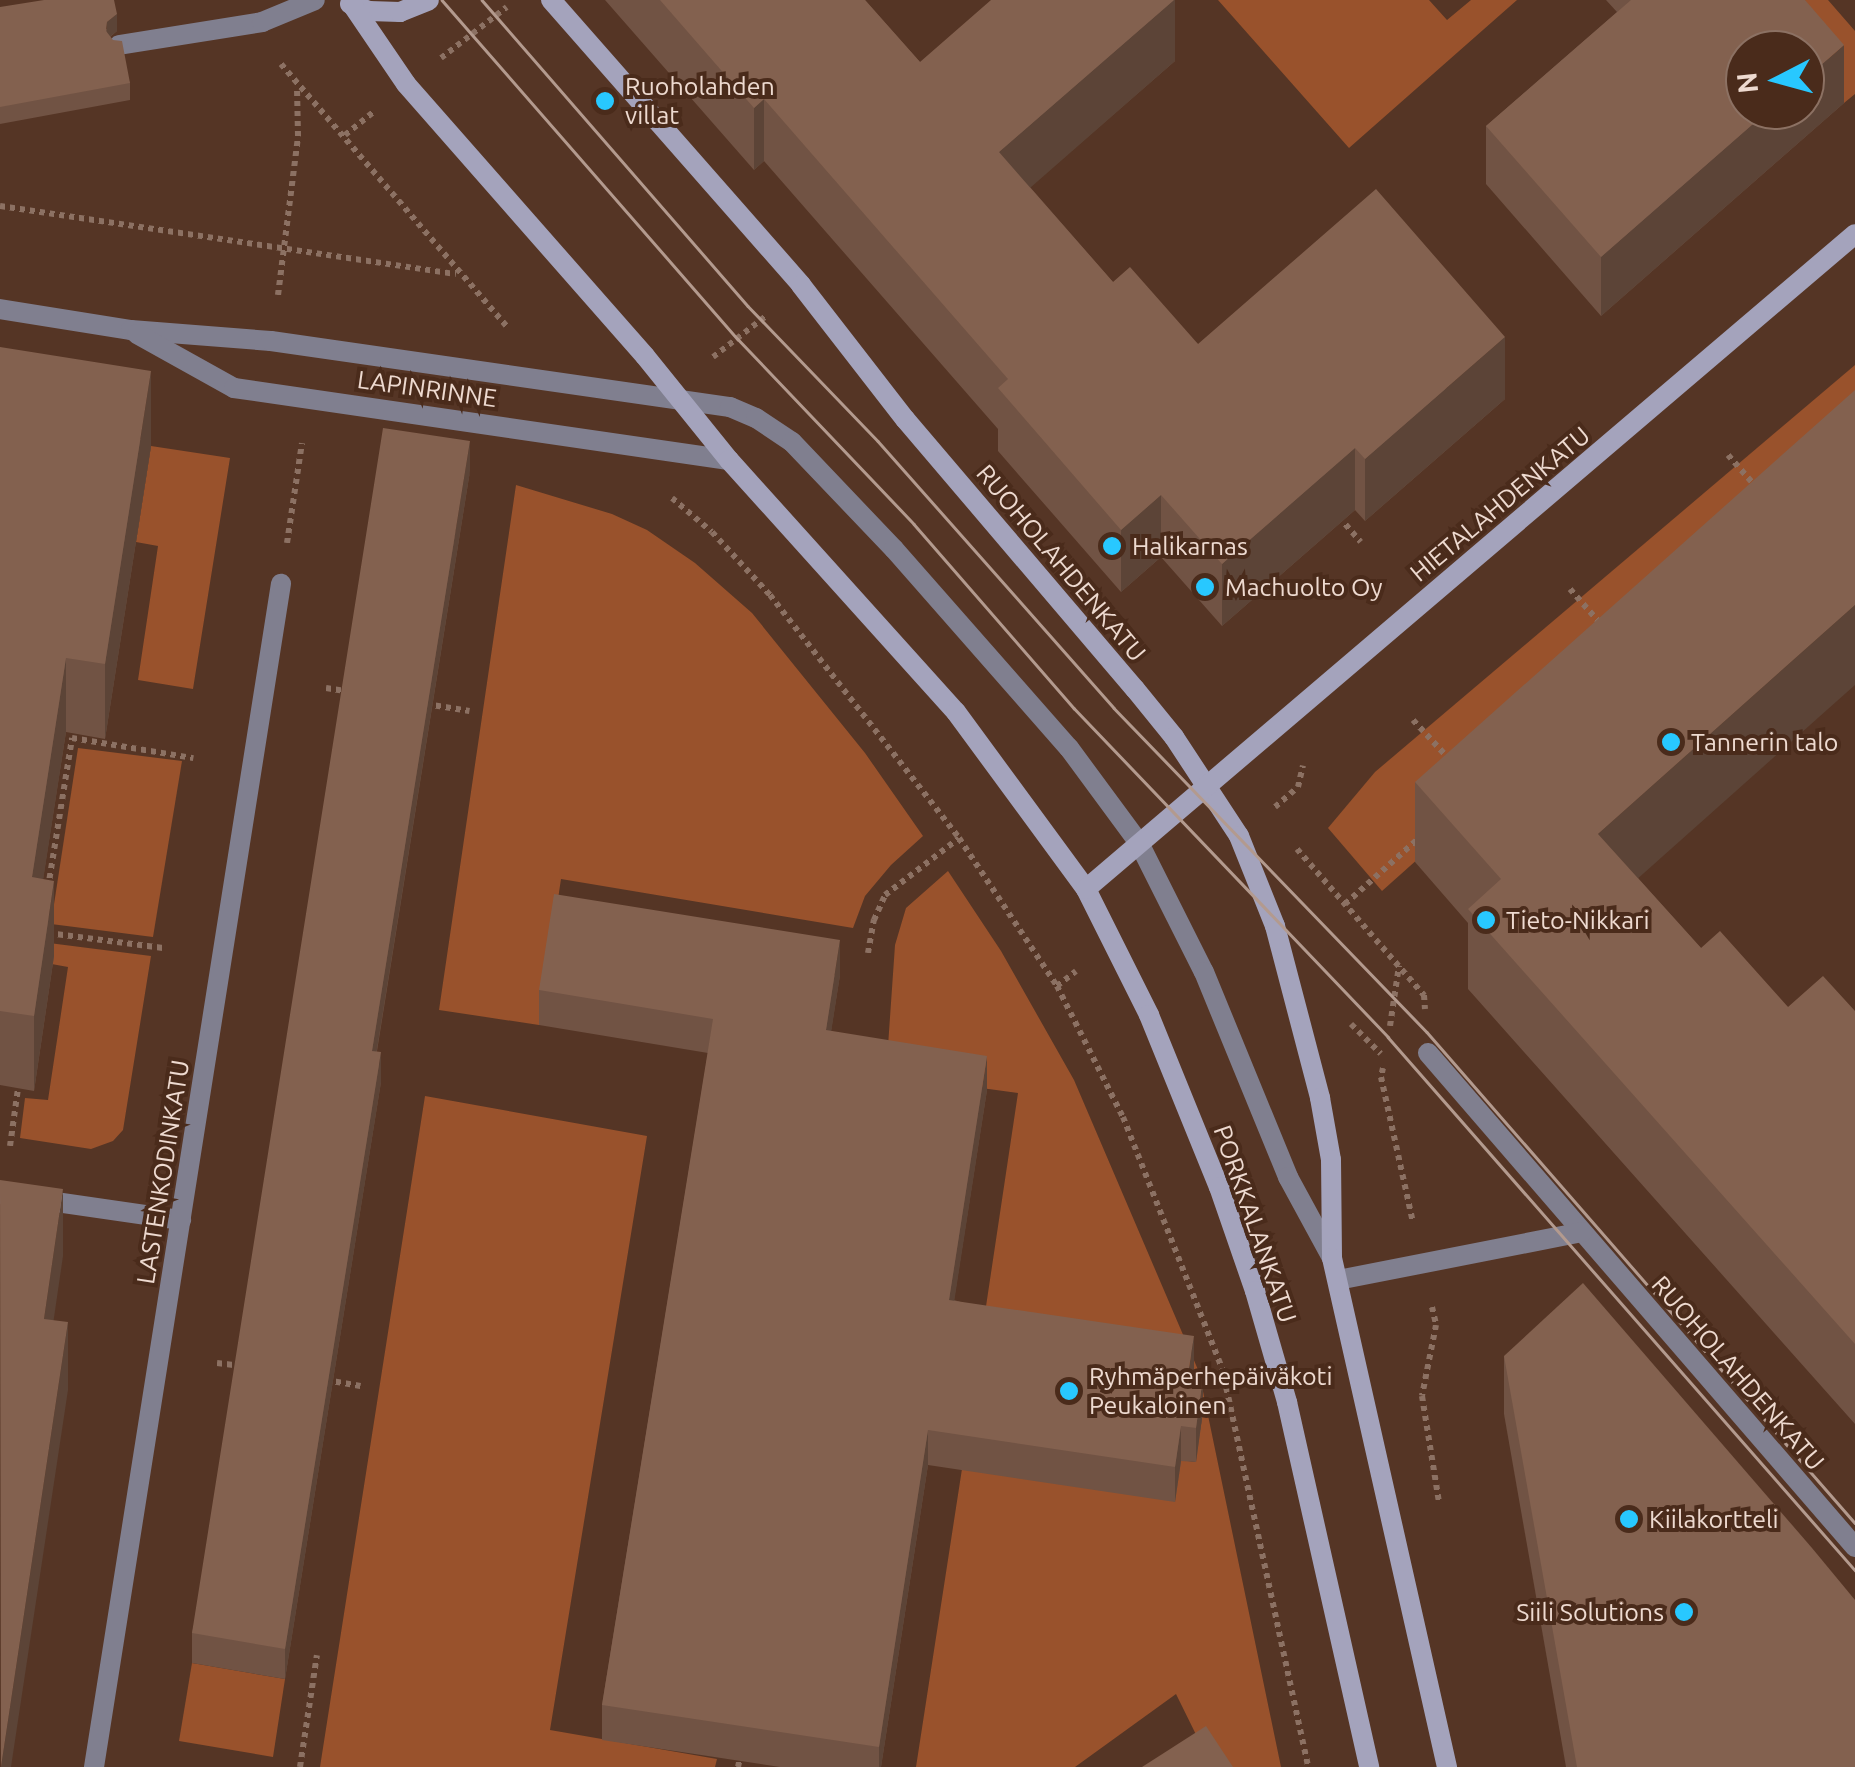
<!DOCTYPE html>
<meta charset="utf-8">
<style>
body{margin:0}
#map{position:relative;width:1855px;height:1767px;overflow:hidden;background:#553525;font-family:Ubuntu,sans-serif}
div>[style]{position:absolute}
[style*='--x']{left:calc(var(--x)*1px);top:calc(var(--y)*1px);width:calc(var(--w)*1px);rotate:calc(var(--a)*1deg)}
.green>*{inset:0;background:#99522c}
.path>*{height:6px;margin-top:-3px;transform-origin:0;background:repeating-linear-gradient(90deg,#8c7163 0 5px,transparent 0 10px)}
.lane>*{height:20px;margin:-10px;padding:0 10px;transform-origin:10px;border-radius:10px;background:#807f8f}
.street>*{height:20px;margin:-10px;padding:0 10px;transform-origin:10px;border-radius:10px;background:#807f8f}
.secondary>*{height:20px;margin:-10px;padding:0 10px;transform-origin:10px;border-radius:10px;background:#a4a3bc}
.tram>*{height:2.5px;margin:-1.25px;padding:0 1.25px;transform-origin:1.25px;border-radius:1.25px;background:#b39a8e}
.wall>*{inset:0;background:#715344}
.shaded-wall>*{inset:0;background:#5c4437}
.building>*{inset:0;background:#83614f}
.dots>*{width:28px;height:28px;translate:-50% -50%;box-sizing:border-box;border:5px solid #4a2b1b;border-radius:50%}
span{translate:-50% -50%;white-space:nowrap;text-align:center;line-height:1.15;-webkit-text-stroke:8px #4a2b1b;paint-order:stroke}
.poi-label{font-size:25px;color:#eedad0}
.left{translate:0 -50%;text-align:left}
.right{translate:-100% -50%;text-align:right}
.street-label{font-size:25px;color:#eedad0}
.north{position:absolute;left:1725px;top:30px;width:100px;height:100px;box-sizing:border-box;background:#4a2b1b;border:2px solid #8c7163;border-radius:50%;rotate:264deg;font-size:28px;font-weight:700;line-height:40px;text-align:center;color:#eedad0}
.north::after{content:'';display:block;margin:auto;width:35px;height:45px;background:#28c8ff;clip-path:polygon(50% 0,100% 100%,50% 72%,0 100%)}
</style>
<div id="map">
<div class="green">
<i style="clip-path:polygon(1218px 0,1429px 0,1447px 20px,1471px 0,1517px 0,1349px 148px)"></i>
<i style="clip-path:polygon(1754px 0,1828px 0,1855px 31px,1855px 94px,1844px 103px,1805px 50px)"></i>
<i style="clip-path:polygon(1855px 365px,1855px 469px,1382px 891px,1328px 828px,1375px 772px)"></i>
<i style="clip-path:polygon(151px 446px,230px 458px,193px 689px,138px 680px,158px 546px,136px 542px)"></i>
<i style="clip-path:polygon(516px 485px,612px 514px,647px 530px,695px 563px,752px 613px,865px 753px,923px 836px,891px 865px,865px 896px,853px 928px,561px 879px,539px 1025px,439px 1010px)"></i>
<i style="clip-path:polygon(78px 748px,182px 761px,153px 937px,51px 924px)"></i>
<i style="clip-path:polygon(948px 871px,1001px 951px,1074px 1080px,1199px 1372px,1281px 1767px,1212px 1767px,1176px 1694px,1075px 1767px,916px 1767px,968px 1430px,1195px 1462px,1203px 1412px,1188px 1409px,1194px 1371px,973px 1393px,1018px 1093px,886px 1075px,895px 945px,906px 908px)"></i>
<i style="clip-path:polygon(49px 943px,151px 956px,123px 1130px,113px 1141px,91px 1149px,20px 1138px,25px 1098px,48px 1100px,68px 967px,46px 963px)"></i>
<i style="clip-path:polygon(425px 1096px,647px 1136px,550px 1730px,717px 1759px,715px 1767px,320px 1767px)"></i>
<i style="clip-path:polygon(192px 1663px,285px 1679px,273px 1757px,179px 1741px)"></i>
</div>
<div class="path">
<i style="--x:441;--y:58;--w:83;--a:-37.7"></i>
<i style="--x:281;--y:64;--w:347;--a:49.3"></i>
<i style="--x:345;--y:135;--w:36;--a:-39"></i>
<i style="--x:0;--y:206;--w:461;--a:8.5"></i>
<i style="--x:278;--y:295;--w:160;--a:-82.8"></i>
<i style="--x:298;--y:136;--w:47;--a:-91.2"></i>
<i style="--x:713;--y:357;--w:67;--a:-37.7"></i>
<i style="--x:1728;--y:455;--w:44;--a:48.7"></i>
<i style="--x:672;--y:498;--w:52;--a:40.4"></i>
<i style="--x:712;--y:532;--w:86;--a:47.4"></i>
<i style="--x:770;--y:595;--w:308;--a:52.1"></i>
<i style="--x:959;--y:838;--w:178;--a:56.5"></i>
<i style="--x:1057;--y:986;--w:147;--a:63.3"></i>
<i style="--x:1123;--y:1117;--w:270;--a:68.5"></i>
<i style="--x:1222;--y:1368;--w:408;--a:77.8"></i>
<i style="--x:1339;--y:517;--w:33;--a:49"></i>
<i style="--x:287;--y:543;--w:101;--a:-81.5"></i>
<i style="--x:1570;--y:589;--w:44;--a:48.7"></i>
<i style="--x:326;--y:688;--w:24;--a:9"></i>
<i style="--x:426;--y:704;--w:44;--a:9.2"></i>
<i style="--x:1413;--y:720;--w:56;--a:47.2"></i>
<i style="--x:1275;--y:807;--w:30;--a:-41"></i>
<i style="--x:1298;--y:787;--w:22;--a:-77"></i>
<i style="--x:1297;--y:849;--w:194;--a:49"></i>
<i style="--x:1424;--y:995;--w:14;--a:86"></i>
<i style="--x:48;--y:888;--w:152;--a:-80.9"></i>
<i style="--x:72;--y:738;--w:123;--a:9.4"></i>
<i style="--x:1345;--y:904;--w:98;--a:-41.7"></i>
<i style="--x:48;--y:933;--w:116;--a:7.4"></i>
<i style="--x:868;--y:953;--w:34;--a:-80"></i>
<i style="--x:874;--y:920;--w:27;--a:-66"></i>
<i style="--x:885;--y:895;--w:93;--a:-37.6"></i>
<i style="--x:1057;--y:986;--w:24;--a:-38"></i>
<i style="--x:1351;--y:1024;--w:42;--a:45"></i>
<i style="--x:1390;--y:1026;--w:61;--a:-81.5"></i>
<i style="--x:1383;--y:1068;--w:9;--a:103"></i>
<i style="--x:1381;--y:1077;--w:148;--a:77.6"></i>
<i style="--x:10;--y:1146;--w:59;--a:-82.1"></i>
<i style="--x:1432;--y:1307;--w:18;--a:77"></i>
<i style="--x:1436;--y:1325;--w:72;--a:101.2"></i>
<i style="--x:1422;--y:1396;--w:107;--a:80.9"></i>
<i style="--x:217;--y:1363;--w:23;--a:7"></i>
<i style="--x:326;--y:1380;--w:35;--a:10"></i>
<i style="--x:300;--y:1767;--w:113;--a:-81.4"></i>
<i style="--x:738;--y:1767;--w:14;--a:-78"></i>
</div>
<div class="lane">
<i style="--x:119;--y:45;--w:145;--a:-9.1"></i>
<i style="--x:262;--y:22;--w:57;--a:-22.5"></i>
</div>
<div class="street">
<i style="--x:0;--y:309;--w:133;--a:9.1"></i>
<i style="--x:131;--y:330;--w:140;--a:4.5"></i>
<i style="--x:271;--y:341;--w:464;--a:8.2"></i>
<i style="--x:730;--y:407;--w:28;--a:23"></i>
<i style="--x:756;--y:418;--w:43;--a:33.7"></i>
<i style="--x:792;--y:442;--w:148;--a:46.4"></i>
<i style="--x:894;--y:549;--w:265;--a:48.7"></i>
<i style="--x:1069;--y:748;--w:118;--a:53.6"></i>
<i style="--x:1139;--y:843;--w:144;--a:63.3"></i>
<i style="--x:1204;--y:972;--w:222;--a:67.7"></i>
<i style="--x:1288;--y:1177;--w:92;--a:61.5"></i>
<i style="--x:137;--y:334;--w:111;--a:29.1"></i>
<i style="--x:234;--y:388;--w:500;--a:8.28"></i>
<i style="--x:1428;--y:1053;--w:653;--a:49.16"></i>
<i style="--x:0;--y:1194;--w:183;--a:8.2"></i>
<i style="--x:1338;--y:1280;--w:249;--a:-11.1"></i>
<i style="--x:94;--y:1767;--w:1198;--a:-81.02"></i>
</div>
<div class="secondary">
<i style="--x:551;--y:0;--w:379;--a:48.7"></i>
<i style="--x:801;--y:285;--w:170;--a:52.2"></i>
<i style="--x:905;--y:419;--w:355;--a:49.6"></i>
<i style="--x:1135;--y:689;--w:62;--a:50.9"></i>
<i style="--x:1174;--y:737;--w:118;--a:56.7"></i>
<i style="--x:1239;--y:836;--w:97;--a:68.2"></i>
<i style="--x:1275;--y:926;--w:178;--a:75.3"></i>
<i style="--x:1320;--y:1098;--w:63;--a:79.9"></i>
<i style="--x:1331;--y:1160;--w:98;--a:89.4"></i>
<i style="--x:1332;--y:1258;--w:522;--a:77.27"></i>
<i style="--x:350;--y:4;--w:20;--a:20"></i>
<i style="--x:369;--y:11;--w:31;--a:2"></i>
<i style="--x:400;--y:12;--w:31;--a:-22"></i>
<i style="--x:353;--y:6;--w:94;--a:55.8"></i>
<i style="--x:406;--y:84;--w:362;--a:48.7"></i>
<i style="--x:645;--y:356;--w:134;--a:51.1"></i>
<i style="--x:729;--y:460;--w:339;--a:48"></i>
<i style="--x:956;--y:712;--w:220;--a:53.7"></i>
<i style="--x:1086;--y:889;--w:141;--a:63.4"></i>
<i style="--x:1149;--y:1015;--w:186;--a:67.9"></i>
<i style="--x:1219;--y:1187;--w:110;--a:70.9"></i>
<i style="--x:1255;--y:1291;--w:116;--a:73.9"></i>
<i style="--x:1287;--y:1402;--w:374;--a:77.3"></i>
<i style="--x:1086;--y:889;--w:1010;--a:-40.42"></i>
</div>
<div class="tram">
<i style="--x:442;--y:0;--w:450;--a:48.9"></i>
<i style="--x:738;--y:339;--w:255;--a:46.4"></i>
<i style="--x:914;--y:524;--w:244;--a:49"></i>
<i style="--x:1074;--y:708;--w:455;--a:46.3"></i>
<i style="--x:1388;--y:1037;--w:709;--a:48.78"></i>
<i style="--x:482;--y:0;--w:405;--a:49"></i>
<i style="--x:748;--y:306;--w:187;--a:46.1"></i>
<i style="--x:878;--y:441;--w:356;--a:48.5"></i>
<i style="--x:1114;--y:708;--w:450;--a:46"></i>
<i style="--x:1427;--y:1032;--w:651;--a:48.92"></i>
</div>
<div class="wall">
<i style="clip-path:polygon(605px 0,865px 0,920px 62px,1175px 0,1175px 61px,1030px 187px,1113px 282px,1198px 344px,1505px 399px,1365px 521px,1355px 510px,1222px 626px,1161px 557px,1121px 592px,998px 451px,998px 429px,764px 161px,754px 170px)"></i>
<i style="clip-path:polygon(1606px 0,1805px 0,1844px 103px,1601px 316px,1486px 184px,1486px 126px,1617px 12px)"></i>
<i style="clip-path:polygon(0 7px,117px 31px,110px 37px,130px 83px,130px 100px,0 124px)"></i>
<i style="clip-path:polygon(0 347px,151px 446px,105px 739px,66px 732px,43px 879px,54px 956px,34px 1091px,0 1085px)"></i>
<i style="clip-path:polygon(470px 471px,377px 1051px,381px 1082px,285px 1679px,192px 1663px,192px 1633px)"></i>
<i style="clip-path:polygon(1415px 782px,1638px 878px,1701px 948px,1788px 1007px,1855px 1011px,1855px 1424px,1468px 989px,1468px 923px,1415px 862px)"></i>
<i style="clip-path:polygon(840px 975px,831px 1031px,987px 1090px,954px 1300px,1194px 1371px,1194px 1375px,1203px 1411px,1196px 1462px,1181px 1461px,1175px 1502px,928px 1465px,881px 1767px,780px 1767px,602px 1740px,602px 1705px,708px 1053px,539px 1025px,539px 990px)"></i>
<i style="clip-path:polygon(1504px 1356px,1855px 1767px,1566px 1767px,1504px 1414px)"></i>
</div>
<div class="shaded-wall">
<i style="clip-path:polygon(1174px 0,1175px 0,1175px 61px,999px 215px,999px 152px)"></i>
<i style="clip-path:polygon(117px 14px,117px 31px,107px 39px,106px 48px,107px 22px)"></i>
<i style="clip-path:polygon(1844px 45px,1844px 103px,1601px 316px,1601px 257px,1769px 110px,1805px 110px,1805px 79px)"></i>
<i style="clip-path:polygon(764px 99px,764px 161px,754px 170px,754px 108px)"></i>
<i style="clip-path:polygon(1505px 337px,1505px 399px,1365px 521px,1365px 459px)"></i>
<i style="clip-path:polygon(151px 371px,151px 446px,105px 739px,105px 664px)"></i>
<i style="clip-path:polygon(470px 441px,470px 471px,372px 1080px,372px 1051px)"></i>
<i style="clip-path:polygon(1355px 448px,1355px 510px,1222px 626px,1222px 564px)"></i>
<i style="clip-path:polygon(1161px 495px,1161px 557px,1121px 592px,1121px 530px)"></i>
<i style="clip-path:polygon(1855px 605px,1855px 685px,1598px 914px,1598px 834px)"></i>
<i style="clip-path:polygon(66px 658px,66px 732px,32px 952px,32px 877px)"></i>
<i style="clip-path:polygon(54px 881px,54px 956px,34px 1091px,34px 1016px)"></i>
<i style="clip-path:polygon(840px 940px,840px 975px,826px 1065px,826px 1030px)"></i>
<i style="clip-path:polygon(381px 1052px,381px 1082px,285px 1679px,285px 1649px)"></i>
<i style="clip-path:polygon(987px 1056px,987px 1090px,949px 1335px,949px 1300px)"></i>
<i style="clip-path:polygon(63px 1189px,63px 1256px,44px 1386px,44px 1319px)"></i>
<i style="clip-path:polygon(68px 1322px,68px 1390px,11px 1767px,1px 1767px)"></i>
<i style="clip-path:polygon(1194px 1336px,1194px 1371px,1188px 1409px,1188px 1374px)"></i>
<i style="clip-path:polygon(1203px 1377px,1203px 1411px,1196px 1462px,1196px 1428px)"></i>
<i style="clip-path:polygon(1181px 1426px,1181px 1461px,1175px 1502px,1175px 1467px)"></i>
<i style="clip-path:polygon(928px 1430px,928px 1465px,881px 1767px,879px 1767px,879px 1747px)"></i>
</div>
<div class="building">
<i style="clip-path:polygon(44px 0,114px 0,117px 14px,107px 22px,106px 31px,113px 40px,122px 41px,130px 83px,0 107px,0 7px)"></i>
<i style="clip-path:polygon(660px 0,865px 0,920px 62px,991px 0,1174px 0,999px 152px,1113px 282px,1130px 267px,1198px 344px,1376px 189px,1505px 337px,1365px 459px,1355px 448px,1222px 564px,1161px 495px,1121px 530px,998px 388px,1008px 379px,764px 99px,754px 108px)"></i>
<i style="clip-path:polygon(1631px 0,1805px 0,1844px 45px,1805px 79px,1805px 50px,1745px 50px,1745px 110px,1769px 110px,1601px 257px,1486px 126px)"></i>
<i style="clip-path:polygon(0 347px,151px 371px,105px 664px,66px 658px,32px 877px,54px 881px,34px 1016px,0 1011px)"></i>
<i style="clip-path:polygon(1855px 390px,1855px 605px,1598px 834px,1701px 948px,1720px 931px,1788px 1007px,1823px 976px,1855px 1011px,1855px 1344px,1468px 909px,1501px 879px,1415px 782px)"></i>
<i style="clip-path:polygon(383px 428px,470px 441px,372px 1051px,381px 1052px,285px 1649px,192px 1633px)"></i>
<i style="clip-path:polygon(554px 894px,840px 940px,826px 1030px,987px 1056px,949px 1300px,1194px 1336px,1188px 1374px,1203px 1377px,1196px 1428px,1181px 1426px,1175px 1467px,928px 1430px,879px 1747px,602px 1705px,713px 1019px,539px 990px)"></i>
<i style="clip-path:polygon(0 1180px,63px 1189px,44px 1319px,68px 1322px,1px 1767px)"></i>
<i style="clip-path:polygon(1583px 1283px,1812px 1548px,1855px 1600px,1855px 1767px,1577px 1767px,1504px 1356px)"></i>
<i style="clip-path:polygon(1206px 1726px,1233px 1767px,1142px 1767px)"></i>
</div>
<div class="dots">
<i style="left:605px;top:101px;background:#28c8ff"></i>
<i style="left:1112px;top:546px;background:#28c8ff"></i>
<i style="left:1205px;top:587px;background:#28c8ff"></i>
<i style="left:1671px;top:742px;background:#28c8ff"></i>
<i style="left:1486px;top:920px;background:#28c8ff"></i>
<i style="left:1069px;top:1391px;background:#28c8ff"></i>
<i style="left:1629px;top:1519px;background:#28c8ff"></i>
<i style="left:1684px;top:1612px;background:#28c8ff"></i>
</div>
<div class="poi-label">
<span class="left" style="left:625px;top:101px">Ruoholahden<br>villat</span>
<span class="left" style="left:1132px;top:546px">Halikarnas</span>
<span class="left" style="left:1225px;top:587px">Machuolto Oy</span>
<span class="left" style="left:1691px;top:742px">Tannerin talo</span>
<span class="left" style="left:1506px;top:920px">Tieto-Nikkari</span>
<span class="left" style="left:1089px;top:1391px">Ryhmäperhepäiväkoti<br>Peukaloinen</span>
<span class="left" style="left:1649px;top:1519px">Kiilakortteli</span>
<span class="right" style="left:1664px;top:1612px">Siili Solutions</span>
</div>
<div class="street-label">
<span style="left:427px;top:389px;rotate:8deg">LAPINRINNE</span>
<span style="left:1500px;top:504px;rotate:-40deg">HIETALAHDENKATU</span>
<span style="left:1061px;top:563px;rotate:50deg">RUOHOLAHDENKATU</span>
<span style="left:163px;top:1172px;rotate:-81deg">LASTENKODINKATU</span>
<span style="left:1255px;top:1224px;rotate:71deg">PORKKALANKATU</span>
<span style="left:1738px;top:1373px;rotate:49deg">RUOHOLAHDENKATU</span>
</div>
<div class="north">N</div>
</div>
